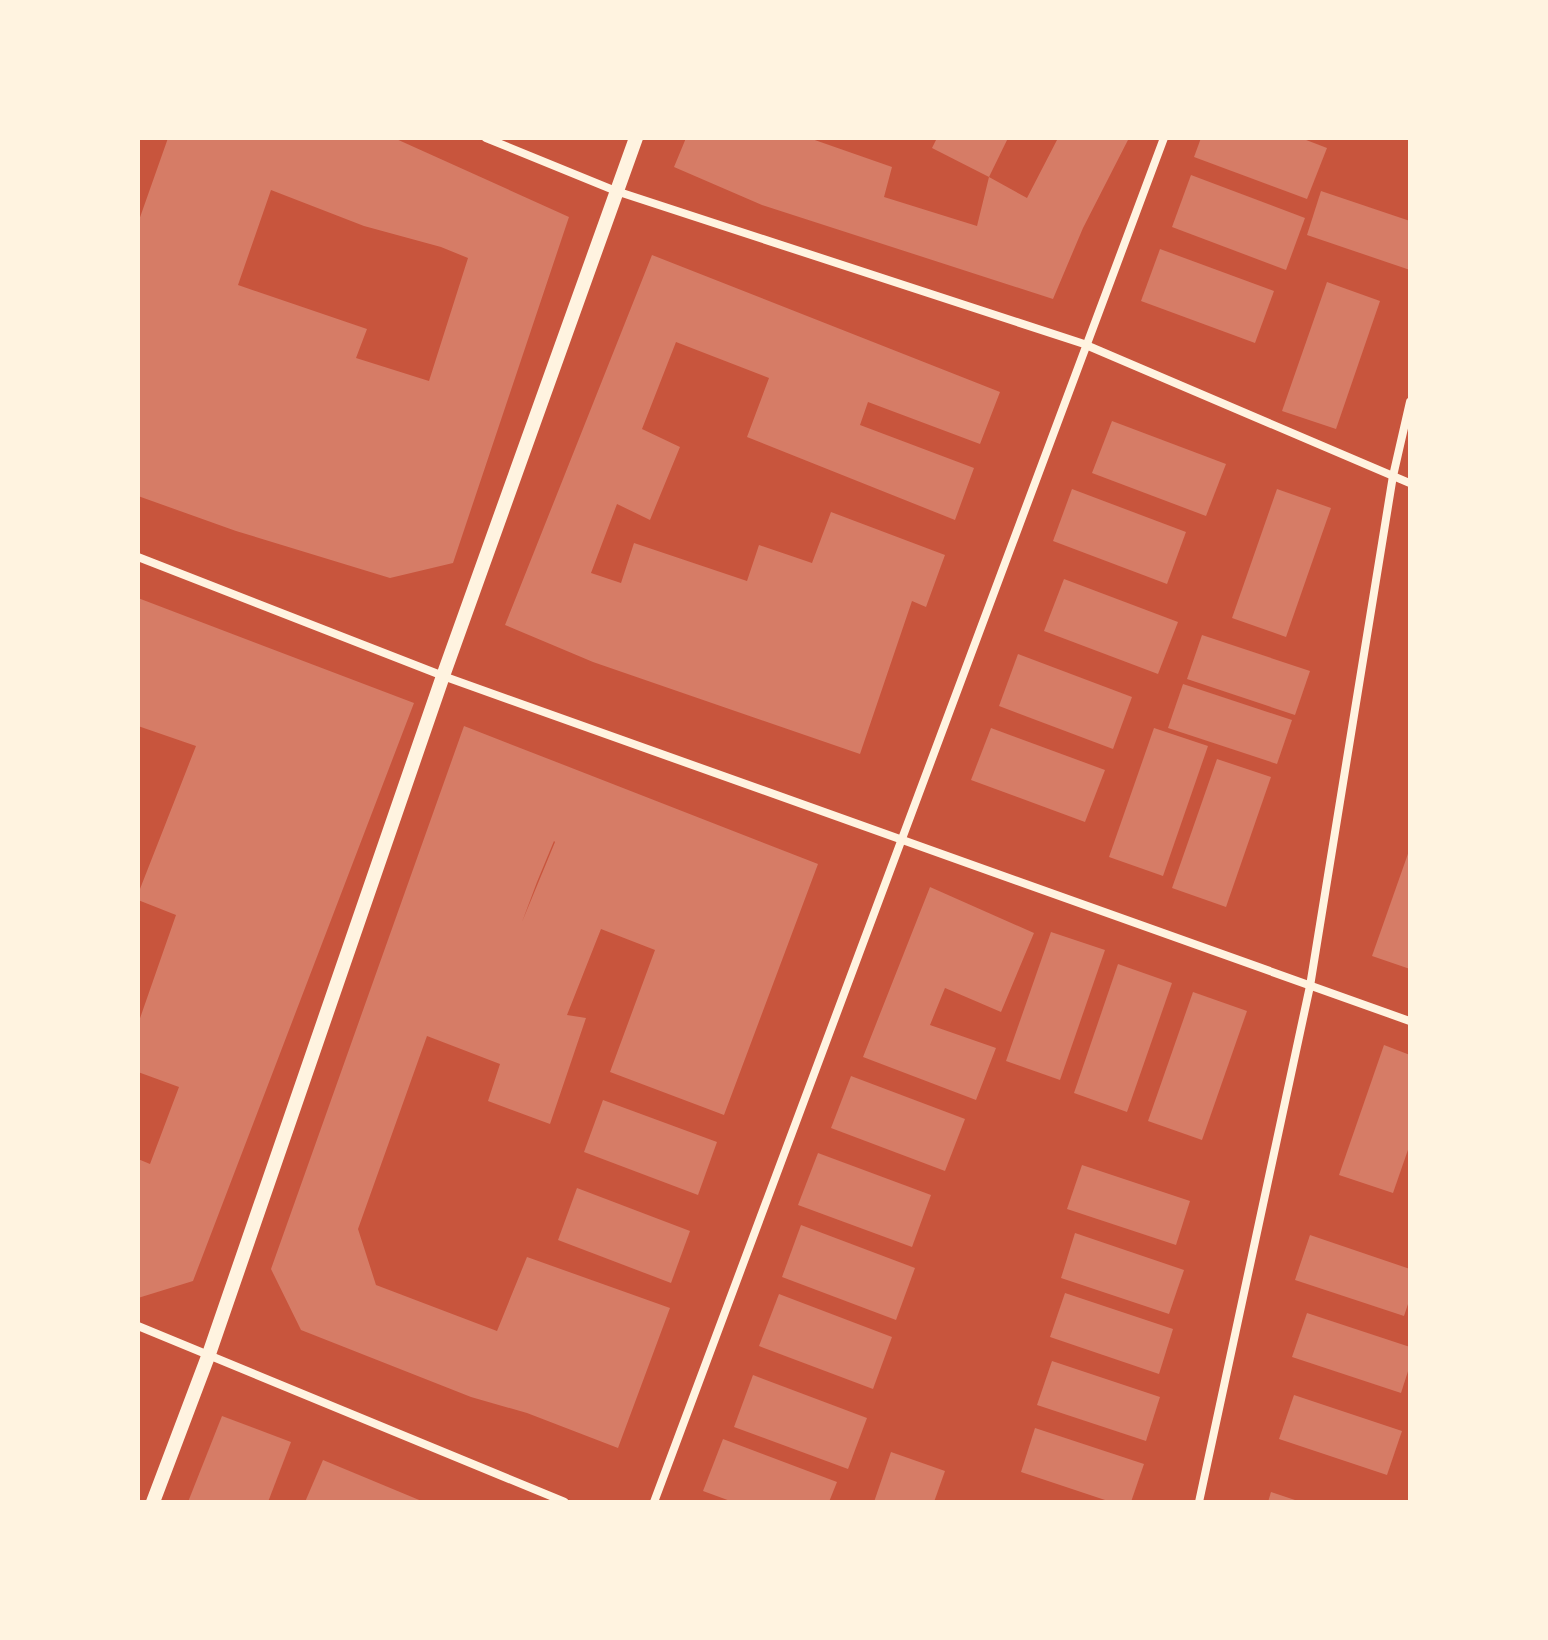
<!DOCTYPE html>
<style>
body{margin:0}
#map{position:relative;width:1548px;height:1640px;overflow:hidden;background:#c8553d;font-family:Manrope,sans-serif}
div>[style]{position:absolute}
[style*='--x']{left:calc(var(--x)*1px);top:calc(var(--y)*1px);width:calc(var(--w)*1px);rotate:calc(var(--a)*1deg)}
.building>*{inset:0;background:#d67c66}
.minor>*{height:8px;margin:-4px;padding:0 4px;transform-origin:4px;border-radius:4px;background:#fff3e0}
.tertiary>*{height:14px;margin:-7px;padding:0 7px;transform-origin:7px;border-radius:7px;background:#fff3e0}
span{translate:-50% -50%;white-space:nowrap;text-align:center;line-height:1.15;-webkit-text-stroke:8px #fff3e0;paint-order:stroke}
.frame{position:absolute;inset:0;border:140px solid #fff3e0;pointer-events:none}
</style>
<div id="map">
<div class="building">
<i style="clip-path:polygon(evenodd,168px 138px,394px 138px,569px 217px,453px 563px,390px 578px,236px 531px,138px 496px,138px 223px,168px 138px,271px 190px,364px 226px,441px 247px,468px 258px,429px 381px,356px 358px,367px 329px,238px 285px,271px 190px)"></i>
<i style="clip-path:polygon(686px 138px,809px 138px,892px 167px,884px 197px,977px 226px,989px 177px,1027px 198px,1058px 138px,1129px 138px,1083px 228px,1053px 299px,762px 205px,674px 167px)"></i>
<i style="clip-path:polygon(937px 138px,1008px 138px,989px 177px,932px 148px)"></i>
<i style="clip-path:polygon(1201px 138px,1301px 138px,1327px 148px,1307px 199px,1194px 157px)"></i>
<i style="clip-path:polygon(1191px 175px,1305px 218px,1286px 270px,1172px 227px)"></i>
<i style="clip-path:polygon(1321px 191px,1410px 221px,1410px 270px,1307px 235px)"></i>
<i style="clip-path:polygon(1160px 249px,1274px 291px,1255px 343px,1141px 301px)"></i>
<i style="clip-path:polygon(652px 255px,1000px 392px,980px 444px,868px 402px,860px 425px,974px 468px,955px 520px,747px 437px,769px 378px,676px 342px,642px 429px,680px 447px,650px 520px,617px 504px,591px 573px,621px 583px,634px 543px,747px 581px,759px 545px,812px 563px,831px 512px,945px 555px,926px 607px,912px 601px,860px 754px,593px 662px,505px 625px)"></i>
<i style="clip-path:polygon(1327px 282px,1380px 301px,1336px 429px,1282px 411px)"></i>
<i style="clip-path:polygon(1112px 421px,1226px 464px,1206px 516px,1092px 473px)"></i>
<i style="clip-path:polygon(1072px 489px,1186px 532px,1167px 584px,1053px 541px)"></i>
<i style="clip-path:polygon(1277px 489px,1331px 508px,1286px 637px,1232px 618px)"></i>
<i style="clip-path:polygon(1064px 579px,1178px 622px,1158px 674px,1044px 631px)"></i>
<i style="clip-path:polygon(138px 598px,414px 703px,193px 1281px,138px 1298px,138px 1159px,150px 1164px,179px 1087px,138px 1072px,138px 1024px,176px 915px,138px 900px,138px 894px,196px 746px,138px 726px)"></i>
<i style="clip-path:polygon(1202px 635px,1310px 671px,1295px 715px,1187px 679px)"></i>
<i style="clip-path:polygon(1018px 654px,1132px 697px,1113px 749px,999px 706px)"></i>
<i style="clip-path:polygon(1183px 684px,1292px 720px,1277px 764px,1168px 728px)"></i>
<i style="clip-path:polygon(evenodd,464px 726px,818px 864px,724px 1115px,610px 1072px,655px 950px,601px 929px,567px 1015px,586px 1018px,550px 1124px,488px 1101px,500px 1064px,427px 1036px,358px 1229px,376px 1285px,497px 1331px,527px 1257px,670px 1308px,618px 1448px,527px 1413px,471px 1397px,301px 1330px,271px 1269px,464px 726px,554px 841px,555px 842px,522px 922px,537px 882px,554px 841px)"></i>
<i style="clip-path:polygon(991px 728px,1105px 770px,1085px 822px,971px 780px)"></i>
<i style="clip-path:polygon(1154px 728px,1208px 746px,1163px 876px,1109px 857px)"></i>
<i style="clip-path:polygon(1217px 759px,1271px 777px,1226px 907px,1172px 888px)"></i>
<i style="clip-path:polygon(1410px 848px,1410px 969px,1372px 956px)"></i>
<i style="clip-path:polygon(930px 887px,1034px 933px,1001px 1012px,945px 988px,930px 1025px,996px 1048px,976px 1100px,863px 1057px)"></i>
<i style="clip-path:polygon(1051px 932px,1105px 950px,1060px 1080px,1006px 1061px)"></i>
<i style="clip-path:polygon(1118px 964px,1172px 983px,1127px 1112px,1074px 1093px)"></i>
<i style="clip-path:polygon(1193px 992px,1247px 1011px,1202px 1140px,1148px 1121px)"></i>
<i style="clip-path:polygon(1384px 1045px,1410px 1055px,1410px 1144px,1393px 1193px,1339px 1175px)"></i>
<i style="clip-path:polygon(851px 1076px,965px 1119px,945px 1171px,831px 1128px)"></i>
<i style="clip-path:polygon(603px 1100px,717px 1142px,698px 1195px,584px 1152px)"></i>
<i style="clip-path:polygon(818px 1153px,931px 1195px,912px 1247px,798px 1205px)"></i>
<i style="clip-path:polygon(1082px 1165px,1190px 1201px,1176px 1245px,1067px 1209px)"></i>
<i style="clip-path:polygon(577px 1188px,690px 1231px,671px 1283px,558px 1240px)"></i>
<i style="clip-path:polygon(801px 1225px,915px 1268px,896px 1320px,782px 1277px)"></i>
<i style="clip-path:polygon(1075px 1233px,1184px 1270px,1169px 1314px,1061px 1278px)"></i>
<i style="clip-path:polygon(1310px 1235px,1410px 1269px,1410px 1298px,1404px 1316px,1295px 1280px)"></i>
<i style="clip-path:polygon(1065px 1293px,1173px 1329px,1159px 1374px,1050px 1337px)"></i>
<i style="clip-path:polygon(779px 1294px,892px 1337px,873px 1389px,759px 1346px)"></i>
<i style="clip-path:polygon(1307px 1313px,1410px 1347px,1410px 1365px,1401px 1393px,1292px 1357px)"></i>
<i style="clip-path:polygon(1052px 1361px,1160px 1397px,1146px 1441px,1037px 1405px)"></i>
<i style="clip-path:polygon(753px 1375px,867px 1418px,848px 1469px,734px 1427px)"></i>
<i style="clip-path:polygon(1294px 1395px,1402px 1431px,1387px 1475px,1279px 1439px)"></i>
<i style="clip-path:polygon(222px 1416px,291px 1442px,268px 1502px,188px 1502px)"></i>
<i style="clip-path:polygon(1035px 1428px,1144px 1464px,1131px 1502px,1111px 1502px,1021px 1472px)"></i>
<i style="clip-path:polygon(723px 1439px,837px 1482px,829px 1502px,733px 1502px,703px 1491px)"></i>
<i style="clip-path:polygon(891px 1452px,945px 1471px,934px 1502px,874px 1502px)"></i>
<i style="clip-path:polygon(323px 1460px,424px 1502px,305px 1502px)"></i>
<i style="clip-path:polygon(1271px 1492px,1298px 1501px,1298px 1502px,1268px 1502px)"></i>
</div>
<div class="minor">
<i style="--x:486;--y:138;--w:140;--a:22.2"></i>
<i style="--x:616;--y:191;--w:495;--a:18.1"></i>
<i style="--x:1086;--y:345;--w:352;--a:23.1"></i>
<i style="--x:138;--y:557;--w:327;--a:21.3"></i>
<i style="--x:443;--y:676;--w:1027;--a:19.64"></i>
<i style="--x:138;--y:1326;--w:461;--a:22.4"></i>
<i style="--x:654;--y:1502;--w:1456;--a:-69.5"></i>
<i style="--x:1199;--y:1502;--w:528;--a:-77.86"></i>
<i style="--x:1310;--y:986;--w:517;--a:-80.76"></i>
<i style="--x:1393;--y:476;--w:76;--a:-77.1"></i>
</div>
<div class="tertiary">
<i style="--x:153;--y:1502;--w:158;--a:-69.3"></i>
<i style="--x:209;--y:1354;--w:717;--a:-70.96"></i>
<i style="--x:443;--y:676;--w:572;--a:-70.27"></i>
</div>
<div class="frame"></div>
</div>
